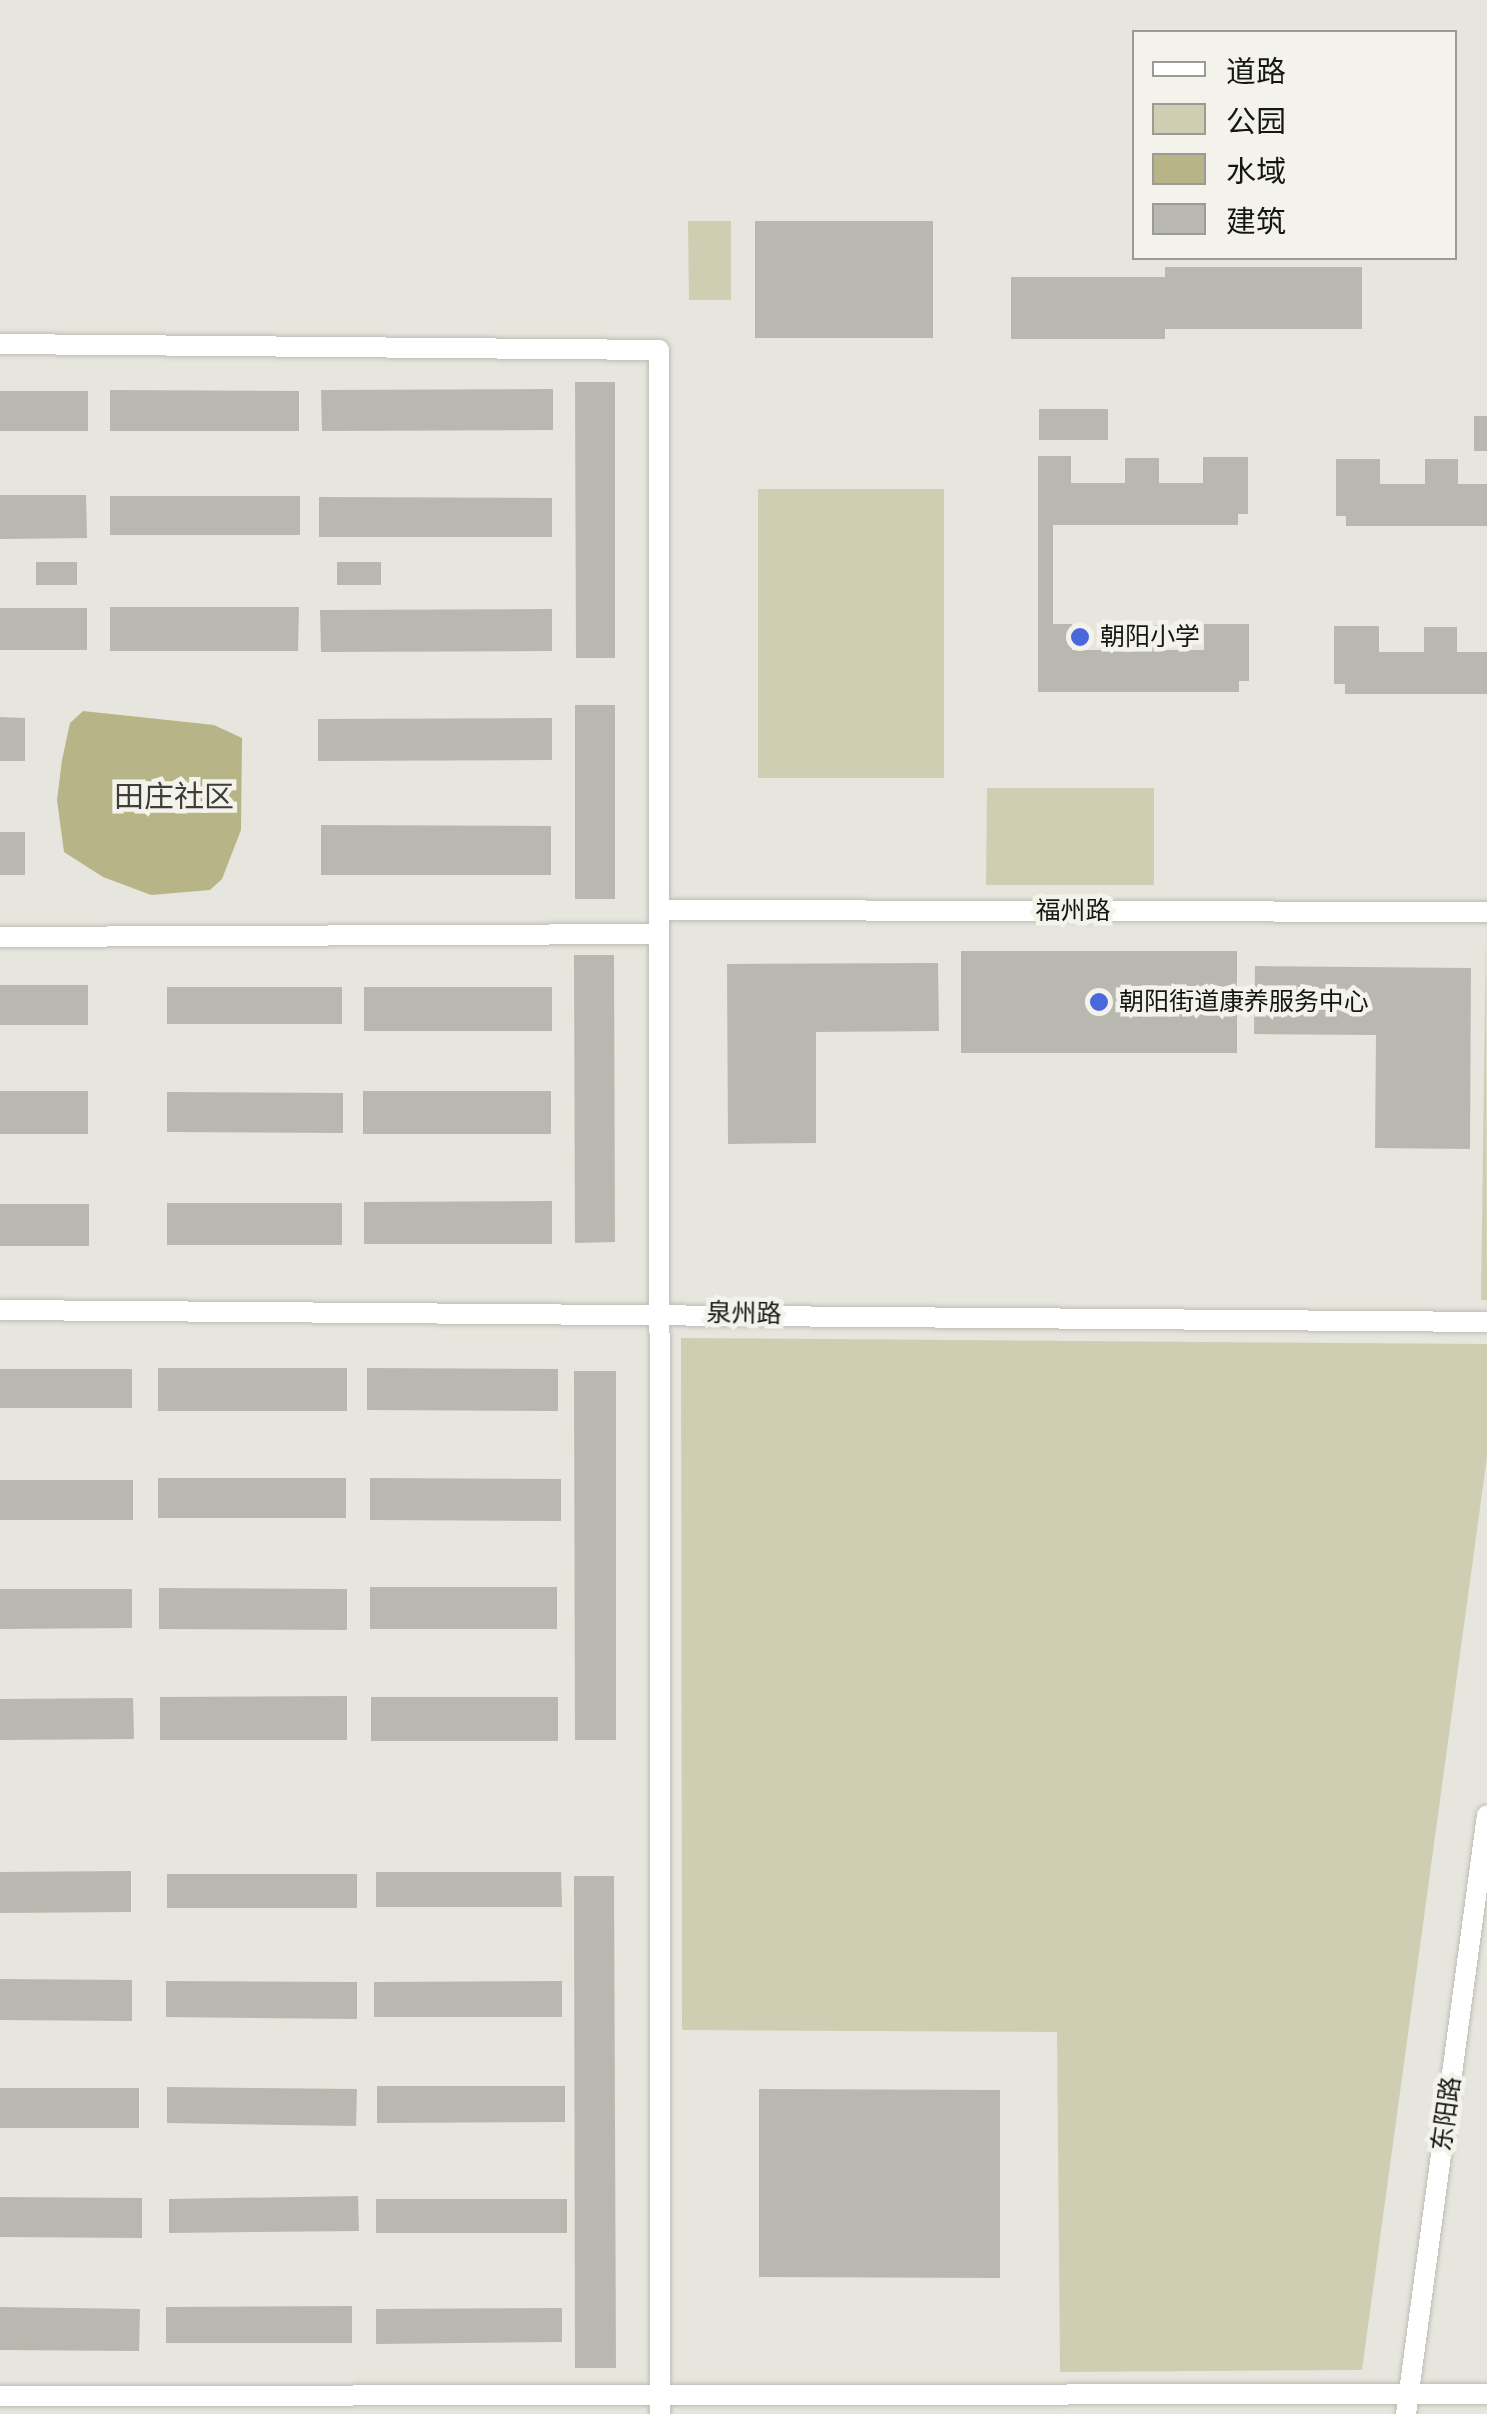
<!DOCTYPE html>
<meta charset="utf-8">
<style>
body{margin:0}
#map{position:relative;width:1487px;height:2414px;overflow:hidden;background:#e6e6de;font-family:Rubik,"Noto Sans SC",sans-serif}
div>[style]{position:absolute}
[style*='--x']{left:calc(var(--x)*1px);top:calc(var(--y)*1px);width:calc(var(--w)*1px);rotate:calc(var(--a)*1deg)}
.green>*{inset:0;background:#d0ceb2}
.water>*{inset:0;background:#b7b587}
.building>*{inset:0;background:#b8b8b0}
.roads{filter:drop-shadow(0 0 2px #bdbdb5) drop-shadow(0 0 2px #bdbdb5)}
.minor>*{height:20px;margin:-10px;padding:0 10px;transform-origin:10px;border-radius:10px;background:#fff}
.dots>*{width:28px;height:28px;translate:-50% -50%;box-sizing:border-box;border:5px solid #f3f3eb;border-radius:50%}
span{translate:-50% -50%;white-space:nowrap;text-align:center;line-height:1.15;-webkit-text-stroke:9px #f3f3eb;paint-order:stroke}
.poi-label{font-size:25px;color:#161614}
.left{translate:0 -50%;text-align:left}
.street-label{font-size:25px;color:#161614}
.quarter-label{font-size:30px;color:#3e3e38}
.legend{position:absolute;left:1132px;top:30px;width:325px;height:230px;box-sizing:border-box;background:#f3f3eb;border:2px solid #9b9b95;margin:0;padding:12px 18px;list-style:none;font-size:30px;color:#161614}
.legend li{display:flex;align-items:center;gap:20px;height:50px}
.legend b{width:50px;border:2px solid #9b9b95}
</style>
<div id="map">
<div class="green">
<i style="clip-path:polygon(688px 221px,731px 221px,731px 300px,689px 300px)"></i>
<i style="clip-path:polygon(758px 489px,944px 489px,944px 778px,758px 778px)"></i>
<i style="clip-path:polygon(987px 788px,1154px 788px,1154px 885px,986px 885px)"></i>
<i style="clip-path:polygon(1486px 928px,1487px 1300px,1481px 1300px)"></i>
<i style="clip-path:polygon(681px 1338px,1487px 1344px,1487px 1457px,1362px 2370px,1060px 2372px,1057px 2032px,682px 2030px)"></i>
</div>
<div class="water">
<i style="clip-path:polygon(83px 711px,214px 725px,242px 738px,241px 830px,222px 879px,210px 890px,151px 895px,103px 877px,64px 852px,57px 800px,62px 760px,70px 723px)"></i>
</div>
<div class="building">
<i style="clip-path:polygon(755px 221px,933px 221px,933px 338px,755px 338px)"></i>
<i style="clip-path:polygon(1165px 267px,1362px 267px,1362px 329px,1165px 329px,1165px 339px,1011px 339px,1011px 277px,1165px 277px)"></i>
<i style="clip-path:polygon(575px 382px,615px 382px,615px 658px,576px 658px)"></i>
<i style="clip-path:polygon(553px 389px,553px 430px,322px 431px,321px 390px)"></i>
<i style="clip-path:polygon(110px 390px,299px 391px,299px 431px,110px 431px)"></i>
<i style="clip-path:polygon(0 391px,88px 391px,88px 431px,0 431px)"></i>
<i style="clip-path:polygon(1039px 409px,1108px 409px,1108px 440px,1039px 440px)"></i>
<i style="clip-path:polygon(1474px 416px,1487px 416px,1487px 451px,1474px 451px)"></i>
<i style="clip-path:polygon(1038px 456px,1071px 456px,1071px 483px,1125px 483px,1125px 458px,1159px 458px,1159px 483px,1203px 483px,1203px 457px,1248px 457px,1248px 514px,1238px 514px,1238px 525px,1053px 525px,1053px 624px,1072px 624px,1072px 650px,1126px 650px,1126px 625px,1160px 625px,1160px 650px,1204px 650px,1204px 624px,1249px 624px,1249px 681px,1239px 681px,1239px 692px,1038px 692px)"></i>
<i style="clip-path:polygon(1336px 459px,1380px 459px,1380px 484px,1425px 484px,1425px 459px,1458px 459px,1458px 484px,1487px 484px,1487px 526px,1346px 526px,1346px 516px,1336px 516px)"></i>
<i style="clip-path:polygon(0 495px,86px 495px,87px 538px,0 539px)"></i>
<i style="clip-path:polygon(110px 496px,300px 496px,300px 535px,110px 535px)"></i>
<i style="clip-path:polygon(319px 497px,552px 498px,552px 537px,319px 537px)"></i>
<i style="clip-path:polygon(36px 562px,77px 562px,77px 585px,36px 585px)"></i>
<i style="clip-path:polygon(337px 562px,381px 562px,381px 585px,337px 585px)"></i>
<i style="clip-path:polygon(110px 607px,299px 607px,298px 651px,110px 651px)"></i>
<i style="clip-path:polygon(0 608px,87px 608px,87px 650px,0 650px)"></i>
<i style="clip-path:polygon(552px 609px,552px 651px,321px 652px,320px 610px)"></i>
<i style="clip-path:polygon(1334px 626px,1379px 626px,1379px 652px,1424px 652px,1424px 627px,1457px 627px,1457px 652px,1487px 652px,1487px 694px,1345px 694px,1345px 684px,1334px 684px)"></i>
<i style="clip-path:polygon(575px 705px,615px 705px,615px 899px,575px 899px)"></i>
<i style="clip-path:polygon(0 717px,25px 718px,25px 761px,0 761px)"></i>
<i style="clip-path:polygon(552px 718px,552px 760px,318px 761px,318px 719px)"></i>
<i style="clip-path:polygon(321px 825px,551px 826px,551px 875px,321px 875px)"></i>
<i style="clip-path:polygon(0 832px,25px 832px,25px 875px,0 875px)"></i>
<i style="clip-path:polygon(961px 951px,1237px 951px,1237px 1053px,961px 1053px)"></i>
<i style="clip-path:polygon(574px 955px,614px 955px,615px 1242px,575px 1243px)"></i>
<i style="clip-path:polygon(938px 963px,939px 1031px,816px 1032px,816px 1143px,728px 1144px,727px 964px)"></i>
<i style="clip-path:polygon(1255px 966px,1471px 968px,1470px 1149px,1375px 1148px,1376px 1035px,1254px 1034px)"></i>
<i style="clip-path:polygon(0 985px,88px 985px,88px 1025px,0 1025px)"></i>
<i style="clip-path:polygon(167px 987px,342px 987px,342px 1024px,167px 1024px)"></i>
<i style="clip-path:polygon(364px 987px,552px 987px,552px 1031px,364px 1031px)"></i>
<i style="clip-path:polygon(0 1091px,88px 1091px,88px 1134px,0 1134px)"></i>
<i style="clip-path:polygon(363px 1091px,551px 1091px,551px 1134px,363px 1134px)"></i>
<i style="clip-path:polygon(167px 1092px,343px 1093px,343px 1133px,167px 1132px)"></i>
<i style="clip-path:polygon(552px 1201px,552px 1244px,364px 1244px,364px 1202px)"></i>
<i style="clip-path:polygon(167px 1203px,342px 1203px,342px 1245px,167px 1245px)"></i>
<i style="clip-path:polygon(0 1204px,89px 1204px,89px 1246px,0 1246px)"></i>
<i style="clip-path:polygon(158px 1368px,347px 1368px,347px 1411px,158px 1411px)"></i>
<i style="clip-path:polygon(367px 1368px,558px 1369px,558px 1411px,367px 1410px)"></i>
<i style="clip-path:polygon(0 1369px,132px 1369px,132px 1408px,0 1408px)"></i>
<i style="clip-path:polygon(574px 1371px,616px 1371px,616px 1740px,575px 1740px)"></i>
<i style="clip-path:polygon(158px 1478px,346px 1478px,346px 1518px,158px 1518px)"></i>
<i style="clip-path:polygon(370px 1478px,561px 1479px,561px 1521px,370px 1520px)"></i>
<i style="clip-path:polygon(0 1480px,133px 1480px,133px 1520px,0 1520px)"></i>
<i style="clip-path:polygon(370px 1587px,557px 1587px,557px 1629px,370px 1629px)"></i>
<i style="clip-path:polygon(159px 1588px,347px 1589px,347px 1630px,159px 1629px)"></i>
<i style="clip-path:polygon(0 1589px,132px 1589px,132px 1628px,0 1629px)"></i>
<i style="clip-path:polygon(347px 1696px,347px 1740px,160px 1740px,160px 1697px)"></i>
<i style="clip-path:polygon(371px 1697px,558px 1697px,558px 1741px,371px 1741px)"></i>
<i style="clip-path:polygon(133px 1698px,134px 1739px,0 1740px,0 1699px)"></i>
<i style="clip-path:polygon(131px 1871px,131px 1912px,0 1913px,0 1872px)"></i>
<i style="clip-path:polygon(376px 1872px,561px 1872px,562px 1907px,376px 1907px)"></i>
<i style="clip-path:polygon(167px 1874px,357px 1874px,357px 1908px,167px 1908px)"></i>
<i style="clip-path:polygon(574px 1876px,614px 1876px,616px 2368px,575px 2368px)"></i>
<i style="clip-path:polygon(0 1979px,132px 1980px,132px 2021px,0 2020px)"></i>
<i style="clip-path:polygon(166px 1981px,357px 1982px,357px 2019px,166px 2017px)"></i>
<i style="clip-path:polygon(562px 1981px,562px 2017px,374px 2017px,374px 1982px)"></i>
<i style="clip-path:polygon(377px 2086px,565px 2086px,565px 2122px,377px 2123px)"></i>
<i style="clip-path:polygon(167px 2087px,357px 2089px,356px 2126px,167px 2123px)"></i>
<i style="clip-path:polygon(0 2088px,139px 2088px,139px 2128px,0 2128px)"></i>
<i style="clip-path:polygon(759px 2089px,1000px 2090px,1000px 2278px,759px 2277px)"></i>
<i style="clip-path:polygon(358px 2196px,359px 2231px,169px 2233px,169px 2199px)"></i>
<i style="clip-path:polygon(0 2197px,142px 2198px,142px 2238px,0 2237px)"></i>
<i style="clip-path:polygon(376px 2199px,567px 2199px,567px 2233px,376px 2233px)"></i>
<i style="clip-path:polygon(352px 2306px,352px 2343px,166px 2343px,166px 2307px)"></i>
<i style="clip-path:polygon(0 2307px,140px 2309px,139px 2351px,0 2350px)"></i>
<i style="clip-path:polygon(562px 2308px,562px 2342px,376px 2344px,376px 2309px)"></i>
</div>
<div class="roads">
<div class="minor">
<i style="--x:0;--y:344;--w:659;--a:0.52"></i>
<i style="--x:659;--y:350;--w:2064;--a:89.97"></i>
<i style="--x:659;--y:910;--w:828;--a:0.14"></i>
<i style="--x:0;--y:937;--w:659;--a:-0.26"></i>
<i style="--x:0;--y:1310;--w:1487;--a:0.46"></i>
<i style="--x:0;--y:2396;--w:1487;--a:-0.08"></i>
<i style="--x:1406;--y:2414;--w:604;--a:-82.3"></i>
</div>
</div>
<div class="dots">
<i style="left:1080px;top:637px;background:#4a68dc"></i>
<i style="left:1099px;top:1002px;background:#4a68dc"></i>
</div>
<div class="poi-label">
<span class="left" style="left:1100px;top:637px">朝阳小学</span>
<span class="left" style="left:1119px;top:1002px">朝阳街道康养服务中心</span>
</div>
<div class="street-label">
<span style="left:1073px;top:911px">福州路</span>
<span style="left:744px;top:1314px;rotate:1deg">泉州路</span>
<span style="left:1447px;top:2114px;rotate:-82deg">东阳路</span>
</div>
<div class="quarter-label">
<span style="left:174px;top:797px">田庄社区</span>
</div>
<ul class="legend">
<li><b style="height:12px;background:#fff"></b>道路</li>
<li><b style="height:28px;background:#d0ceb2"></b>公园</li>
<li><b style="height:28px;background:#b7b587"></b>水域</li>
<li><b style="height:28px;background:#b8b8b0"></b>建筑</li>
</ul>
</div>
